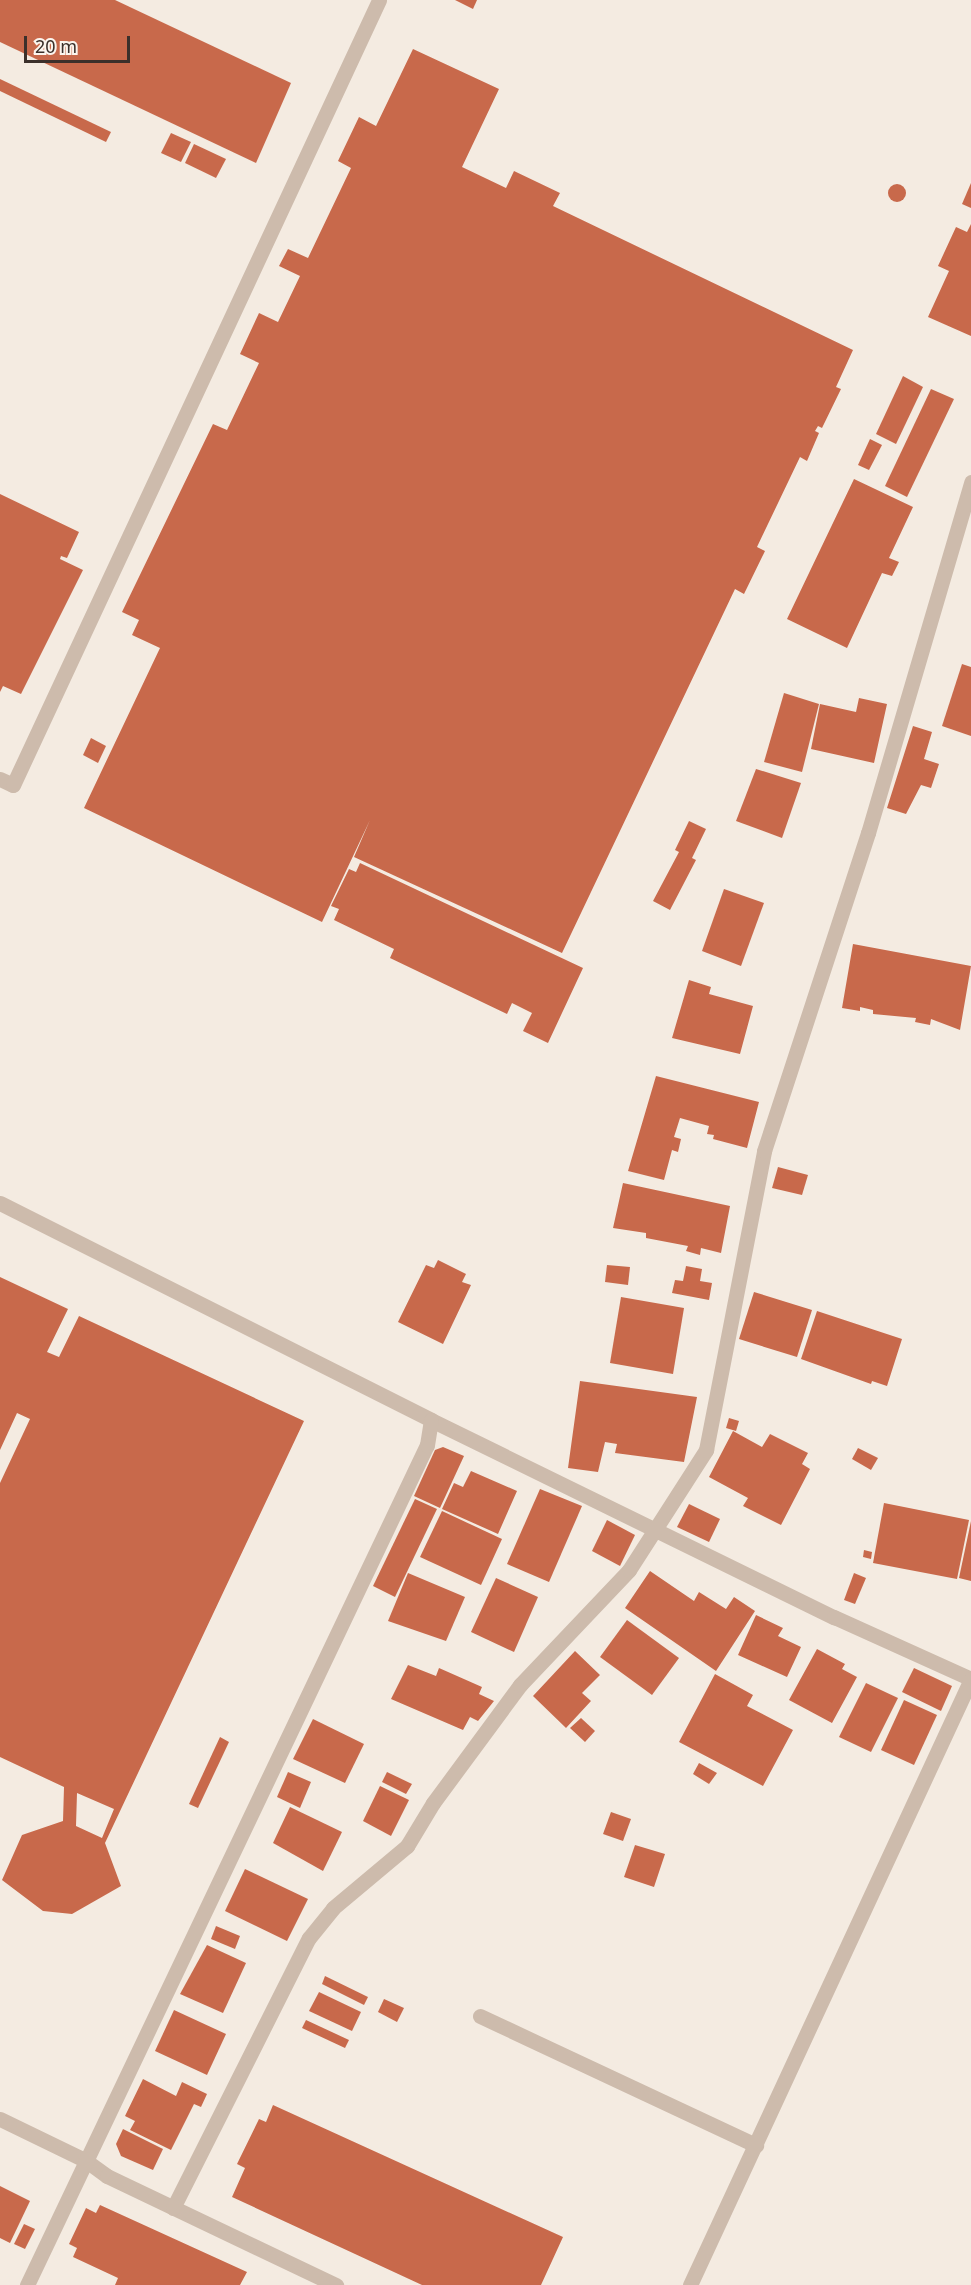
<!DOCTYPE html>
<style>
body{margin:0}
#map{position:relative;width:971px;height:2285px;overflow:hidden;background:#f4ebe1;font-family:"Noto Sans",sans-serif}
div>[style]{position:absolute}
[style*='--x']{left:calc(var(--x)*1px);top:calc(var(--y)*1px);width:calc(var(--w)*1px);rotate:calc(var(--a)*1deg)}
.building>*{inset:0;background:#c8694b}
.round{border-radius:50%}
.minor>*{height:15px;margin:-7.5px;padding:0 7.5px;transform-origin:7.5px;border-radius:7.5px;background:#cdbbac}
span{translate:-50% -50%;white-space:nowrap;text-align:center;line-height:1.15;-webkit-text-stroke:6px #fbf5ee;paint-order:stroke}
.scale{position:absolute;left:24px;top:36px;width:106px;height:27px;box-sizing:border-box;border:3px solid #3b302b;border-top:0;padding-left:8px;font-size:18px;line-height:21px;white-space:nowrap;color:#3b302b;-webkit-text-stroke:4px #fbf5ee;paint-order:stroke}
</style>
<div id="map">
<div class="building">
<i style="clip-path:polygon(0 0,115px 0,291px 83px,256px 163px,0 42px)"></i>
<i style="clip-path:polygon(455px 0,477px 0,473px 9px)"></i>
<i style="clip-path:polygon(413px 49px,499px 89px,462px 167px,506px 188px,514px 171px,560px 193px,553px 206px,853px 350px,836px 387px,841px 389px,822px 428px,818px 426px,815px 431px,819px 433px,807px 461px,800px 457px,757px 547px,765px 551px,744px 594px,735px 589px,562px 953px,354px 857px,370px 820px,322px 922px,84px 808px,160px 648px,132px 635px,139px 620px,122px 612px,213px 424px,227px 430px,259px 363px,240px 354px,259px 313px,278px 322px,300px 276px,279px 266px,288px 249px,308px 258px,351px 168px,338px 161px,359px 117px,376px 126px)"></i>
<i style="clip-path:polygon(0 79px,111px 132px,106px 142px,0 91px)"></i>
<i style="clip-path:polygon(171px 133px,191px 142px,181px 162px,161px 153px)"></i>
<i style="clip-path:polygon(194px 144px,226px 159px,216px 178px,185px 163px)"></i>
<i style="clip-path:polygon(971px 183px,971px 208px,962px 204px)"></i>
<i class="round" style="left:888px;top:184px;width:18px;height:18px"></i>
<i style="clip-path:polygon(971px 224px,971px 336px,928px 317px,949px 271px,938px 266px,956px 227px,967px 232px)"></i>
<i style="clip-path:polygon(903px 376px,923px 387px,896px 444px,876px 434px)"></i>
<i style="clip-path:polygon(931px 389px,954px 399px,907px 497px,885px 486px)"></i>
<i style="clip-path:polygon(870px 439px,882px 445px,869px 470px,858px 465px)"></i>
<i style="clip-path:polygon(854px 479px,913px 507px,889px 558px,899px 562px,892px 576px,882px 573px,847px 648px,787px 619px)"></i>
<i style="clip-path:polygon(0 494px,79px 532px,67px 558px,61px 556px,60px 559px,83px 570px,21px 694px,3px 686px,0 692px)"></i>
<i style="clip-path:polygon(962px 664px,971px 667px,971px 736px,942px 726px)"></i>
<i style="clip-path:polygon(784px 693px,819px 704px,802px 772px,764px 762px)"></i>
<i style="clip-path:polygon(859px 698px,887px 704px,874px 763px,811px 749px,820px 704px,856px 712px)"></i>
<i style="clip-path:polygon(913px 726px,932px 732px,924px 759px,939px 764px,931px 788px,921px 785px,906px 814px,887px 808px)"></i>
<i style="clip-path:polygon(91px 738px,106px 746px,98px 763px,83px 755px)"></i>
<i style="clip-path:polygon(756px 769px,801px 783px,782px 838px,736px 821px)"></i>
<i style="clip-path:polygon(689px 821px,706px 829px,692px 858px,696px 860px,670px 910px,653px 901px,679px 852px,675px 850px)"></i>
<i style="clip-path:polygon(360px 863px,583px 968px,548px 1043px,523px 1031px,532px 1013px,512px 1003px,507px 1014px,390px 958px,394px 949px,334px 920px,339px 909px,331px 906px,349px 869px,356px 872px)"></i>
<i style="clip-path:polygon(724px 889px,764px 903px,741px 966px,702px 951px)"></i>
<i style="clip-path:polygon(853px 944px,971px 966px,960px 1030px,931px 1019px,930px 1025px,915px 1022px,916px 1018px,873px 1014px,873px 1010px,860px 1007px,860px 1011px,842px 1008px)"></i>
<i style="clip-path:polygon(689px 980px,711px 987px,709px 994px,753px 1006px,740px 1054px,672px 1038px)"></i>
<i style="clip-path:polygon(656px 1076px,759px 1102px,747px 1148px,713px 1139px,714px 1135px,707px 1134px,709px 1126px,680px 1118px,674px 1137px,681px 1139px,678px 1152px,672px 1150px,664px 1180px,628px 1171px)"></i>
<i style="clip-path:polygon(778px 1167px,808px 1175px,802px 1195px,772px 1188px)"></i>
<i style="clip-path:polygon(623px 1183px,730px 1206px,721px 1253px,701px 1248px,700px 1255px,686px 1251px,688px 1246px,646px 1238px,646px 1233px,613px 1228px)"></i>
<i style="clip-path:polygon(438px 1260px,466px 1274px,462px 1282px,471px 1285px,443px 1344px,398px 1322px,426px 1265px,434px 1268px)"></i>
<i style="clip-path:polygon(607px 1265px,630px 1267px,628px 1285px,605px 1282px)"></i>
<i style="clip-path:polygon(686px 1266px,702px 1269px,700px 1281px,712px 1283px,709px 1300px,672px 1293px,675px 1280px,683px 1281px)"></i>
<i style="clip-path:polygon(evenodd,0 1277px,68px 1309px,47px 1352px,59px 1357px,79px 1316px,304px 1421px,105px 1843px,121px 1886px,72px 1914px,43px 1911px,2px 1880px,22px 1835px,63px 1821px,64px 1787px,0 1757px,0 1483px,30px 1419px,17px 1413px,0 1450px,0 1277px,77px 1793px,114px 1809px,102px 1838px,76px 1826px,77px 1793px)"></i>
<i style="clip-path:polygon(754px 1292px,812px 1310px,797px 1357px,739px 1339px)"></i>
<i style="clip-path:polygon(621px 1297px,684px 1308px,673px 1374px,610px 1363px)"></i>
<i style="clip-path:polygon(817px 1311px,902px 1339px,887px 1386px,872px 1381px,871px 1384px,801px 1359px)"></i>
<i style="clip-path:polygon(580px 1381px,697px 1397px,684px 1462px,615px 1453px,617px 1444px,605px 1442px,598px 1472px,568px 1468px)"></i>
<i style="clip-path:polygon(729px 1418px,739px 1421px,736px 1431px,726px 1428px)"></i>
<i style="clip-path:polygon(733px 1431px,762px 1447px,770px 1434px,808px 1453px,802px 1464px,810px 1469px,781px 1525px,743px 1506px,748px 1498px,709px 1477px)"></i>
<i style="clip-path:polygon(443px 1447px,464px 1456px,440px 1508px,414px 1496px,435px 1450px)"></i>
<i style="clip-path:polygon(858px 1448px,878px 1458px,871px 1470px,852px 1459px)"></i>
<i style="clip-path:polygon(471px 1471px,517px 1491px,498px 1534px,442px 1509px,454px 1483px,463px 1487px)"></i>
<i style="clip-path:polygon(540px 1489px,582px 1506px,549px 1582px,507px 1564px)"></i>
<i style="clip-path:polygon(415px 1499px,437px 1509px,395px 1597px,373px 1586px)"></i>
<i style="clip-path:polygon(884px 1503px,969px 1520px,957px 1579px,873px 1563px)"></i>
<i style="clip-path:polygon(689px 1504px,720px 1519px,709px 1542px,677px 1527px)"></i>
<i style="clip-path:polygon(442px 1511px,502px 1539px,481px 1585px,420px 1557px)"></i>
<i style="clip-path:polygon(607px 1520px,635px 1535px,620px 1566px,592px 1551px)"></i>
<i style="clip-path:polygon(971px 1521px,971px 1581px,959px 1578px)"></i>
<i style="clip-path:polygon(864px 1550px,872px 1552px,871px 1559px,863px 1557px)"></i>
<i style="clip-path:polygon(650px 1571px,694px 1601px,699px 1592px,726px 1609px,734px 1597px,755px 1611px,716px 1671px,625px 1608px)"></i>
<i style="clip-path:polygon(408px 1573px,465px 1597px,446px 1641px,388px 1621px)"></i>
<i style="clip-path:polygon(854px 1573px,866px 1578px,855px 1604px,844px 1600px)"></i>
<i style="clip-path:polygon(496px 1578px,538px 1597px,514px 1652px,471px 1632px)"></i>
<i style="clip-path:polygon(756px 1615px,783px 1628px,778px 1636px,801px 1647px,787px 1677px,738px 1655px)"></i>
<i style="clip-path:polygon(627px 1620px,679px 1658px,652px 1695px,600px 1657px)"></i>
<i style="clip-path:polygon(817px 1649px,845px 1664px,842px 1669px,857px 1677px,832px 1723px,789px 1700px)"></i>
<i style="clip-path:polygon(575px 1651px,600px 1675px,582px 1693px,591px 1701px,566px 1728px,533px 1696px)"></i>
<i style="clip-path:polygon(408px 1665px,436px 1676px,439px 1668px,482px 1687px,479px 1694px,494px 1701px,478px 1721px,470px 1717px,463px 1730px,391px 1699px)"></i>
<i style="clip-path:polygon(914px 1668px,952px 1686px,941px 1711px,902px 1692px)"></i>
<i style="clip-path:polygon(715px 1674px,753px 1695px,747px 1706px,793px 1730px,763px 1786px,679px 1742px)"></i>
<i style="clip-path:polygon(866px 1683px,898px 1698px,871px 1752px,839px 1737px)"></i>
<i style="clip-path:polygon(904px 1700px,937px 1715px,914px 1765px,881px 1750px)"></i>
<i style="clip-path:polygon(581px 1718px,595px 1731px,585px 1742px,570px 1728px)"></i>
<i style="clip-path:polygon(313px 1719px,364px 1744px,345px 1783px,293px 1759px)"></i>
<i style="clip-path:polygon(220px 1737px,229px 1742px,198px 1808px,189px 1804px)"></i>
<i style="clip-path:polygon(699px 1763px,717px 1773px,709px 1784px,693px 1774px)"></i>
<i style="clip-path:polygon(288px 1772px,311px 1782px,300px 1808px,277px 1797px)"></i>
<i style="clip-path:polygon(387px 1772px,412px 1784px,406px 1794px,382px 1782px)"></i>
<i style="clip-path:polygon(380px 1786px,409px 1800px,391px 1836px,363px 1821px)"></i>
<i style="clip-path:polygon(290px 1807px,342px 1832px,323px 1871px,273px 1843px)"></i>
<i style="clip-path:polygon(611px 1812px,631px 1819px,623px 1841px,603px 1834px)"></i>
<i style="clip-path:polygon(635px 1845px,665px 1854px,654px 1887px,624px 1877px)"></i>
<i style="clip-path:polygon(245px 1869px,308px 1899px,287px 1941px,225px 1911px)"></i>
<i style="clip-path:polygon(216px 1926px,240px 1936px,235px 1949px,211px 1939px)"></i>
<i style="clip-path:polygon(207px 1945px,246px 1963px,223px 2013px,180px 1994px)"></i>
<i style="clip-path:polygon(325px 1976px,368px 1997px,364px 2005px,322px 1984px)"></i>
<i style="clip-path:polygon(319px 1992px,361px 2012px,352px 2031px,309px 2011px)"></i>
<i style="clip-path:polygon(384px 1999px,404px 2008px,397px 2022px,378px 2012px)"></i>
<i style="clip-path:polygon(174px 2010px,226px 2034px,207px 2075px,155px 2051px)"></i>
<i style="clip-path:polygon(306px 2020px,349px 2040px,345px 2048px,302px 2028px)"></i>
<i style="clip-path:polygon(143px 2079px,176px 2096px,182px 2082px,207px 2094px,201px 2107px,194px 2104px,171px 2150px,130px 2130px,135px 2121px,125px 2116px)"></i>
<i style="clip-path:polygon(273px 2105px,563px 2237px,541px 2285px,422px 2285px,232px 2197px,245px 2168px,237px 2164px,259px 2119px,266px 2122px)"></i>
<i style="clip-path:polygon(123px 2129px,163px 2149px,153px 2170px,121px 2156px,116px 2144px)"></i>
<i style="clip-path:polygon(0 2186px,30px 2201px,10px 2243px,0 2238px)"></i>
<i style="clip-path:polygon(100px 2205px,247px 2272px,240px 2285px,115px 2285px,118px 2278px,73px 2257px,77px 2248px,69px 2244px,86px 2208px,96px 2213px)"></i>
<i style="clip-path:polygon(24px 2224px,35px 2229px,25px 2249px,14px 2244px)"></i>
</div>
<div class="minor">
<i style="--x:0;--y:779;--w:14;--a:25"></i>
<i style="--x:13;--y:785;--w:866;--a:-65"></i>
<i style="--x:0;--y:1203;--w:483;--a:26.7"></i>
<i style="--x:431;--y:1420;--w:449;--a:26.1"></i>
<i style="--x:834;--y:1617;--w:150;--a:24.3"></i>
<i style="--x:480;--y:2016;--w:305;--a:25.1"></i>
<i style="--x:0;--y:2119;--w:94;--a:25.8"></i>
<i style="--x:85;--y:2160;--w:27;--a:36"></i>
<i style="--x:107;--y:2176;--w:254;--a:25.5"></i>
<i style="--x:173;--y:2208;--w:302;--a:-63.3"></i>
<i style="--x:309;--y:1938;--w:38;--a:-51"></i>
<i style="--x:333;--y:1908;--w:97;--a:-40"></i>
<i style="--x:407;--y:1846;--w:50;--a:-58.8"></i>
<i style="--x:433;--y:1803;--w:147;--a:-53.6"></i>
<i style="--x:520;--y:1685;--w:158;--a:-46.5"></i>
<i style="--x:629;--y:1570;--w:143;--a:-57.3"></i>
<i style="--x:706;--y:1450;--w:305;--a:-79"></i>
<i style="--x:764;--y:1151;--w:335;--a:-71.9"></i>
<i style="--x:868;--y:833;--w:366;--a:-73.6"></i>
<i style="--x:27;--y:2285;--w:930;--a:-64.54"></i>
<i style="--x:427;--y:1445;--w:25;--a:-81"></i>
<i style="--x:690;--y:2285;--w:668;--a:-65.12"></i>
</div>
<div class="scale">20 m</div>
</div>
